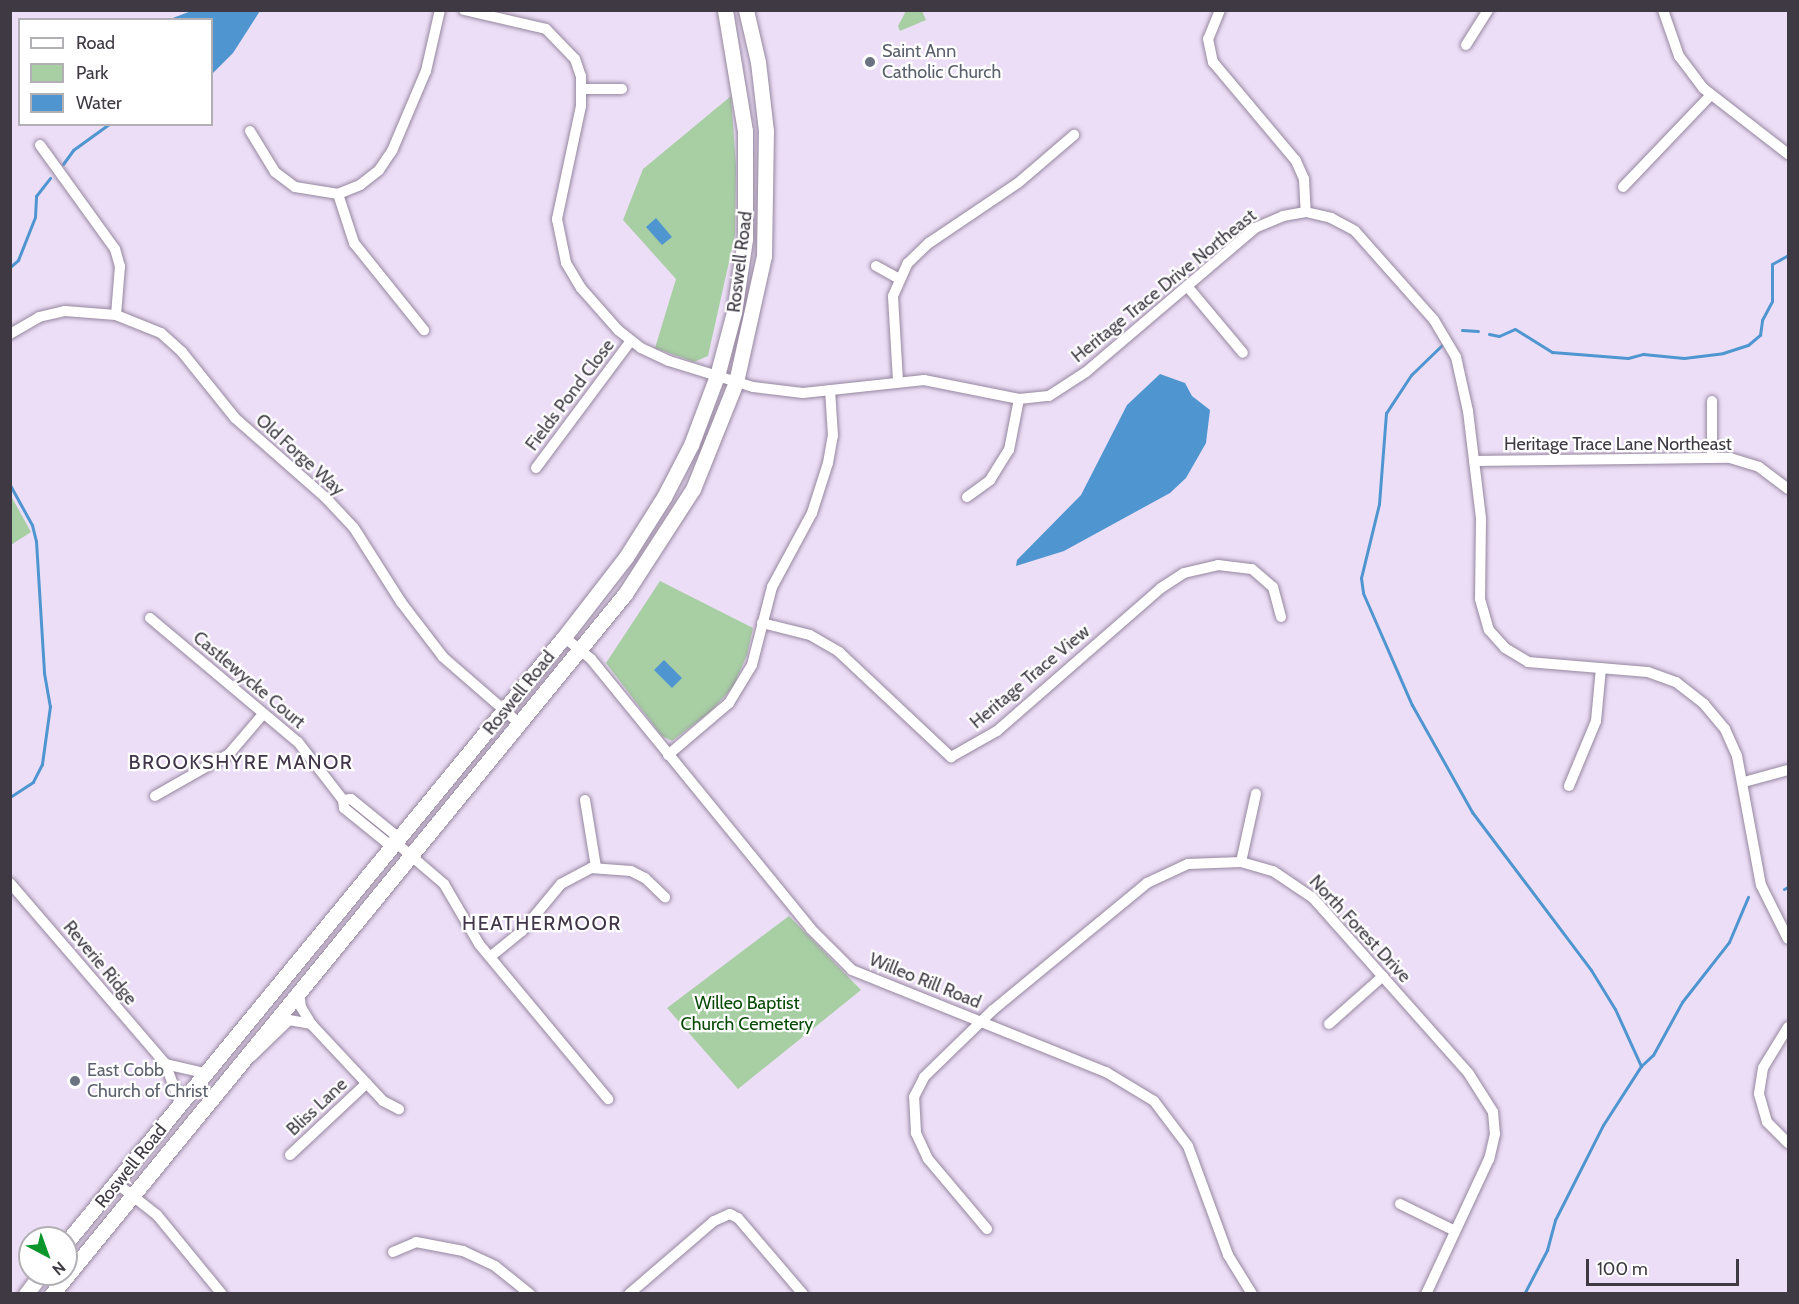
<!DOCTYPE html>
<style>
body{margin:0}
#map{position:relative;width:1799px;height:1304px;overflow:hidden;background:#eddef7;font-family:Cabin,sans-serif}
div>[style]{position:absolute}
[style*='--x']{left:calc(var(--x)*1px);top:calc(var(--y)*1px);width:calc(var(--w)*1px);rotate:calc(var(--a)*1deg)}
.green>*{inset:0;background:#a8cea4}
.water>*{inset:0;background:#4f96d1}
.stream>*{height:3px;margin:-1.5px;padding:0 1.5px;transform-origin:1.5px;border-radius:1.5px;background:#4f96d1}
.roads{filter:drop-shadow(0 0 2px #95879e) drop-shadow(0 0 2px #95879e)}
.minor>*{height:10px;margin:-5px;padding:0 5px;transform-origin:5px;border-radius:5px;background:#fff}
.highway>*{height:15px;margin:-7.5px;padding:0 7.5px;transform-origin:7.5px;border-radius:7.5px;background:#fff}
.dots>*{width:16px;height:16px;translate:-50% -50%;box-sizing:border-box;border:3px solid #fff;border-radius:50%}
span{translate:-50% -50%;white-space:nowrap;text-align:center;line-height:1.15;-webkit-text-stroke:4.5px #fff;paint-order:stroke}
.worship-label{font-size:18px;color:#5b616d}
.left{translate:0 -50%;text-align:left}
.street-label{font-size:18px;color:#3e3943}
.park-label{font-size:18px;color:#074a06}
.neighbourhood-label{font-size:20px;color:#413549;letter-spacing:1.5px}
.frame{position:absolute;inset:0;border:12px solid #3e3943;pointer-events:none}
.legend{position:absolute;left:18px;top:18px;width:195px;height:108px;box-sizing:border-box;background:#fff;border:2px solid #b2b0b4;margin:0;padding:8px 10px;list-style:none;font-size:18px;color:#3e3943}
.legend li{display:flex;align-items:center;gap:12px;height:30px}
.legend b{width:30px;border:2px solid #b2b0b4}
.north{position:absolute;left:18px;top:1226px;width:60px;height:60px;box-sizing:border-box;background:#fff;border:2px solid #b2b0b4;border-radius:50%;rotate:139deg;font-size:16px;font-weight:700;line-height:24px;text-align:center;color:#3e3943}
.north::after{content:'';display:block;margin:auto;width:21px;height:27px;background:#0a962b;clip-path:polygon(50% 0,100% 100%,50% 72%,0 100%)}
.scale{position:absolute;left:1586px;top:1259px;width:153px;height:27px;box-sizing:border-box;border:3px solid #3e3943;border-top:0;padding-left:8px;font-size:18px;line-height:21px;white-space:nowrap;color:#3e3943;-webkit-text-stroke:4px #fff;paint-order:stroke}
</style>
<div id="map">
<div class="green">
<i style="clip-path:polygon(906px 11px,922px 11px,926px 20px,900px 31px,898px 26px)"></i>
<i style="clip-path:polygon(731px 96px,736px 166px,735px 235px,708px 356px,694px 362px,655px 348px,676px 279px,623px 220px,643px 169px)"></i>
<i style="clip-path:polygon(11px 496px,31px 532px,11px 545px,10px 545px)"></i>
<i style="clip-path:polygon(660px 581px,753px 628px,747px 655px,733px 687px,710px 712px,672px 741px,662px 736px,606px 663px)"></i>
<i style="clip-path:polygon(789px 916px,861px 990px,738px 1089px,667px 1008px)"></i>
</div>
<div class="water">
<i style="clip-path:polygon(194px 10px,260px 10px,260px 11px,233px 53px,212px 74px,212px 20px,170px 19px)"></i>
<i style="clip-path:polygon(656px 218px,672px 237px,662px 245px,646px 227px)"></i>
<i style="clip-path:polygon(1160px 374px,1185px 383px,1192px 396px,1210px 410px,1206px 443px,1186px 478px,1170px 493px,1064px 551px,1016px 566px,1017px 560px,1081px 495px,1127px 405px)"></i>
<i style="clip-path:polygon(664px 660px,682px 678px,672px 688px,654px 670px)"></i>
</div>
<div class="stream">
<i style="--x:63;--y:164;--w:17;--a:-54"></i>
<i style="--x:73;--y:150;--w:44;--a:-35.8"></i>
<i style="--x:10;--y:267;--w:11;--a:-41"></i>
<i style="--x:18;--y:260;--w:46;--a:-68.4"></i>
<i style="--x:35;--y:217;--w:21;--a:-87"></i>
<i style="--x:36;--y:196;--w:23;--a:-52"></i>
<i style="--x:1462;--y:330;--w:16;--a:4"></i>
<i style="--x:1489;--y:334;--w:10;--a:11"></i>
<i style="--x:1499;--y:336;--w:17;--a:-24"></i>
<i style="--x:1515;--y:329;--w:44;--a:31.9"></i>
<i style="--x:1552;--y:352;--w:76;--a:4.5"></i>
<i style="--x:1628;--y:358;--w:16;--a:-15"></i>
<i style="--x:1643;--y:354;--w:41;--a:5.6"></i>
<i style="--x:1684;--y:358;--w:39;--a:-7"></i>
<i style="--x:1723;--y:353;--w:26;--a:-18"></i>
<i style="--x:1748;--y:345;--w:16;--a:-40"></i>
<i style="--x:1760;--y:335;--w:15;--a:-82"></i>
<i style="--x:1762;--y:320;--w:21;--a:-62"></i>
<i style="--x:1772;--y:301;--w:37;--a:-90"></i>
<i style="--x:1772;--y:264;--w:18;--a:-29"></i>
<i style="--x:1442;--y:345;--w:43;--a:135.9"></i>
<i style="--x:1411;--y:375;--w:45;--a:123.3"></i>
<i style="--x:1386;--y:413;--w:91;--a:94.4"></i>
<i style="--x:1379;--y:504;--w:76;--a:103.7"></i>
<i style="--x:1361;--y:578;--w:15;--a:82"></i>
<i style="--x:1363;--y:593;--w:122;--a:66.4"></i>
<i style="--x:1412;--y:705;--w:123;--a:60.7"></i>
<i style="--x:1472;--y:812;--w:198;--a:53"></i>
<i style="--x:1591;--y:970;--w:46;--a:58.4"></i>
<i style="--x:1615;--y:1009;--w:63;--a:65.5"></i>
<i style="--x:10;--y:485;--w:46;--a:61.2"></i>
<i style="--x:32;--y:525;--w:16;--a:76"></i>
<i style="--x:36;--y:541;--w:132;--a:86.5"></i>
<i style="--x:44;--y:673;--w:34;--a:80"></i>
<i style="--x:50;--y:706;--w:59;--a:97.9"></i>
<i style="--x:42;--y:764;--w:20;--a:117"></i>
<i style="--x:33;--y:782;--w:27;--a:147"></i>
<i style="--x:1784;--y:889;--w:4;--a:-27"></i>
<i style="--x:1524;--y:1294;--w:50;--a:-62.4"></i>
<i style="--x:1547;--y:1250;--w:31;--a:-75"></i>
<i style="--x:1555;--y:1220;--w:106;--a:-63.2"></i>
<i style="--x:1603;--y:1125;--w:70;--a:-57.2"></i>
<i style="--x:1641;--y:1066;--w:16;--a:-43"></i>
<i style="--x:1653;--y:1055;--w:60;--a:-61.3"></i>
<i style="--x:1682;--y:1002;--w:76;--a:-51.9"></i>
<i style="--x:1729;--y:942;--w:49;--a:-67.1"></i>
</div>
<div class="roads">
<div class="minor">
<i style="--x:464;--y:10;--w:84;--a:13"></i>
<i style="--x:546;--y:29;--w:42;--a:46"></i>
<i style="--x:575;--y:59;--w:18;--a:71"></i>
<i style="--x:581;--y:76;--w:30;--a:90"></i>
<i style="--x:581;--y:106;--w:116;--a:102"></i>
<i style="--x:557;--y:219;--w:45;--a:78.4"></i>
<i style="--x:566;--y:263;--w:29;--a:59"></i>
<i style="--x:581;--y:288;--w:56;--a:48.6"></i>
<i style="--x:618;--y:330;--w:29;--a:38"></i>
<i style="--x:641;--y:348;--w:31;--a:25"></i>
<i style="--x:669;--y:361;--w:88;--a:17.2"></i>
<i style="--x:753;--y:387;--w:50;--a:6.8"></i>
<i style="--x:803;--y:393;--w:122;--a:-6.1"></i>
<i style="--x:924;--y:380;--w:97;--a:11.3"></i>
<i style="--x:1019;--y:399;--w:30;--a:-6"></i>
<i style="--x:1049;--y:396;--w:44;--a:-33"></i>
<i style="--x:1086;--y:372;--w:222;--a:-40.4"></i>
<i style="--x:1255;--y:228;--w:30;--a:-23"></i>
<i style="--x:1283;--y:216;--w:23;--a:-10"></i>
<i style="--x:1306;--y:212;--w:26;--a:13"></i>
<i style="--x:1331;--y:218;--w:27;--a:28"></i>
<i style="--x:1355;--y:231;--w:119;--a:48.4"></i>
<i style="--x:1434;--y:320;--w:43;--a:59.3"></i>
<i style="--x:1456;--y:357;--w:55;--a:77.5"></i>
<i style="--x:1468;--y:411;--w:109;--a:83.1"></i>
<i style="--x:1481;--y:519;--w:80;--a:90.7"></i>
<i style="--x:1480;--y:599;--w:32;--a:74"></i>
<i style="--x:1489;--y:630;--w:24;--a:48"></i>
<i style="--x:1505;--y:648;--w:27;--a:31"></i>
<i style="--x:1528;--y:662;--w:120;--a:4.8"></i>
<i style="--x:1648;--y:672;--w:30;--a:20"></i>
<i style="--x:1676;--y:682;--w:36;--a:38"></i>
<i style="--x:1704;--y:704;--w:33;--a:50"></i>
<i style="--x:1725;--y:729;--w:30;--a:66"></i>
<i style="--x:1737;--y:756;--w:131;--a:79.5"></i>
<i style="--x:1761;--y:885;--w:60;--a:63.4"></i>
<i style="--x:1220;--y:10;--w:31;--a:112"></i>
<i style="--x:1208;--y:39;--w:24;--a:78"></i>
<i style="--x:1213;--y:62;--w:129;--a:50"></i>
<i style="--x:1296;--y:161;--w:20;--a:66"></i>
<i style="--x:1304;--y:179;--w:33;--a:87"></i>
<i style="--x:1663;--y:10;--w:49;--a:70.8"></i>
<i style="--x:1679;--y:56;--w:40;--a:53"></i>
<i style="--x:1703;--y:88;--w:108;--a:37.8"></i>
<i style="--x:1466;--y:45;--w:41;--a:-57.8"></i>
<i style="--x:582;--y:89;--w:40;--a:0"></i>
<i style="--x:250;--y:131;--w:48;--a:58.6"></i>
<i style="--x:275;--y:172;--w:25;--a:37"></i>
<i style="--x:295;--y:187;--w:44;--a:9.2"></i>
<i style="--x:338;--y:194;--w:24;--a:-22"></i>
<i style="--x:360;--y:185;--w:24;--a:-38"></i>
<i style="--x:379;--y:170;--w:23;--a:-56"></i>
<i style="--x:392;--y:151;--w:87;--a:-67"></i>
<i style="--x:426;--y:71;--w:63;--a:-77.1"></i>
<i style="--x:40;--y:145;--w:128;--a:54.2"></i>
<i style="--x:115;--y:249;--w:18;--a:74"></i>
<i style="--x:120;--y:266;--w:49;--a:94.7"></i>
<i style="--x:1623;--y:187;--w:126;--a:-46.3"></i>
<i style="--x:338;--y:194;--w:52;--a:71.9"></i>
<i style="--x:354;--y:243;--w:112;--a:51.2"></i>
<i style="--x:876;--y:266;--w:25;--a:29"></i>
<i style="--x:1187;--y:286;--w:87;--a:50.1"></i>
<i style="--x:10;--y:334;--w:34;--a:-30"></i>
<i style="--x:39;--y:317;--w:27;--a:-13"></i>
<i style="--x:65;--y:311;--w:51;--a:4.5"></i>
<i style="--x:116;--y:315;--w:48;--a:21.8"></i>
<i style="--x:161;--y:333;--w:28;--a:42"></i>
<i style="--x:182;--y:352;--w:85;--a:51.2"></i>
<i style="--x:235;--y:418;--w:120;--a:41.3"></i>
<i style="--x:325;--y:497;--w:42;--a:46.9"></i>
<i style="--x:354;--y:528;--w:88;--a:57.6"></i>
<i style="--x:401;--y:602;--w:69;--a:52.6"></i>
<i style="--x:443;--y:657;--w:101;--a:41"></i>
<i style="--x:898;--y:381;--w:85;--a:-93.4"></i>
<i style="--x:893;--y:296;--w:36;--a:-66"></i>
<i style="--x:908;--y:263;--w:29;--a:-44"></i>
<i style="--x:929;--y:243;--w:107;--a:-34"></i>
<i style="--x:1018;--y:183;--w:74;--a:-40.6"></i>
<i style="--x:1712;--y:401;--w:56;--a:90"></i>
<i style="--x:1474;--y:461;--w:256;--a:-0.7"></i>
<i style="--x:1730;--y:458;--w:30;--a:17"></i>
<i style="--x:1759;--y:467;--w:36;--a:37"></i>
<i style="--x:536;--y:468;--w:157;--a:-53.3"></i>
<i style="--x:967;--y:497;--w:29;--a:-36"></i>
<i style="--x:990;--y:480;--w:36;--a:-58"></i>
<i style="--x:1009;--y:450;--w:52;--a:-78.9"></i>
<i style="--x:150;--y:618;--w:193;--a:40"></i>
<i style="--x:298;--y:742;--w:73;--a:52.2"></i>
<i style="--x:343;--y:800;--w:8;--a:83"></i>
<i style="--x:344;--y:808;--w:55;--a:39.1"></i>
<i style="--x:387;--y:843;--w:8;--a:-7"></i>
<i style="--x:395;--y:842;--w:65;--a:40.6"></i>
<i style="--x:444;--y:884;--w:69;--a:59.7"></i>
<i style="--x:479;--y:944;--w:202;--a:50.2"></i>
<i style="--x:762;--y:623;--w:49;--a:14"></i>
<i style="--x:810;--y:635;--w:34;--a:30"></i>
<i style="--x:839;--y:652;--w:154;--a:43.2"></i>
<i style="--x:951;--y:757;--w:53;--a:-29.5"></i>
<i style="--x:997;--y:731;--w:218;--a:-41.1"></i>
<i style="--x:1161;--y:588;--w:27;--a:-33"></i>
<i style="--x:1184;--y:573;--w:35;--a:-13"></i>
<i style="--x:1218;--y:565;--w:34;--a:7"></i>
<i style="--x:1252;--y:569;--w:28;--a:41"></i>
<i style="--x:1273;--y:587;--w:31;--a:75"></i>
<i style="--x:564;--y:637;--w:35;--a:39"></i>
<i style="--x:591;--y:659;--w:348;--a:50.8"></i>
<i style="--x:811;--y:929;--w:58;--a:45"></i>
<i style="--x:852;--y:970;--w:274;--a:21.9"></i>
<i style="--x:1106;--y:1072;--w:56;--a:31.1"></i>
<i style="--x:1154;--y:1101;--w:56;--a:52.9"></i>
<i style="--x:1188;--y:1146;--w:116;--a:69.8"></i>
<i style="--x:1228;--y:1255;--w:46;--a:58.4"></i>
<i style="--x:668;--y:755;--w:80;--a:-40.4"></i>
<i style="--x:729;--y:703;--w:44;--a:-58.8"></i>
<i style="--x:752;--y:665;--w:81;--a:-75.6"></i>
<i style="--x:772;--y:587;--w:84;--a:-61.6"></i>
<i style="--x:812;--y:513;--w:52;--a:-72.3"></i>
<i style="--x:828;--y:463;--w:27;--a:-80"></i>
<i style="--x:833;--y:436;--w:46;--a:-93.7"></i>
<i style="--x:1744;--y:782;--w:46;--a:-15.3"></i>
<i style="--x:1569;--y:786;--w:70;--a:-67.4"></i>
<i style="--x:1596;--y:721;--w:53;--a:-84.6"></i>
<i style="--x:155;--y:796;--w:85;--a:-29.6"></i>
<i style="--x:229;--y:754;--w:52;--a:-49.6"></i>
<i style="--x:343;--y:800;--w:8;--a:-7"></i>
<i style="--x:351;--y:799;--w:55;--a:39.1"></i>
<i style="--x:394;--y:834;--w:8;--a:83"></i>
<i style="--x:585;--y:800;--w:68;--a:80.7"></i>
<i style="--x:1241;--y:862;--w:70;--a:-77.6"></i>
<i style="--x:10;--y:883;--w:238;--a:49.3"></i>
<i style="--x:165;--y:1063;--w:43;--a:69.4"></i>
<i style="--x:490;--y:957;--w:41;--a:-39.1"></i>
<i style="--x:522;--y:931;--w:61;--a:-50.3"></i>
<i style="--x:561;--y:884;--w:34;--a:-28"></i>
<i style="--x:591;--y:868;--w:40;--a:4.3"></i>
<i style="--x:631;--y:871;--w:16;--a:27"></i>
<i style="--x:645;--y:878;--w:28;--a:44"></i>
<i style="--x:299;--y:991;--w:16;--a:83"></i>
<i style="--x:301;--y:1007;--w:21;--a:59"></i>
<i style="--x:312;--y:1025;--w:104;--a:46.9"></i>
<i style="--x:383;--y:1101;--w:18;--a:27"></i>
<i style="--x:1329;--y:1024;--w:72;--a:-41.6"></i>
<i style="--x:1788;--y:1027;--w:48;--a:121.4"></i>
<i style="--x:1763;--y:1068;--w:26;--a:99"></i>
<i style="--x:1759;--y:1094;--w:29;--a:74"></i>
<i style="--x:1767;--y:1122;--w:30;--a:45"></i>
<i style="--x:251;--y:1057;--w:53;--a:-44.2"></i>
<i style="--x:289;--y:1020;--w:23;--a:10"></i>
<i style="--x:165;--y:1064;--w:41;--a:12.7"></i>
<i style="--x:290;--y:1155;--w:105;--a:-43.1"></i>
<i style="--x:115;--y:1182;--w:53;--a:38.2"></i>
<i style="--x:157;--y:1215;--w:102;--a:50.6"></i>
<i style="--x:1400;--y:1204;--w:61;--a:26.1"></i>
<i style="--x:987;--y:1229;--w:92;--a:-130.1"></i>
<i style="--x:928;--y:1159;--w:29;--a:-115"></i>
<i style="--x:916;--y:1133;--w:36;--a:-93"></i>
<i style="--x:914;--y:1097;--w:22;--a:-63"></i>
<i style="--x:924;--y:1077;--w:96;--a:-44.2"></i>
<i style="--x:993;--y:1010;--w:200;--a:-39.5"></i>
<i style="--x:1147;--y:883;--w:45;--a:-24.9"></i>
<i style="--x:1188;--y:864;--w:53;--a:-2.2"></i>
<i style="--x:1241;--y:862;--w:33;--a:16"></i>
<i style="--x:1273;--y:871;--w:48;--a:34"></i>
<i style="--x:1313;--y:898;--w:235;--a:48.4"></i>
<i style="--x:1469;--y:1074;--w:45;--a:57.7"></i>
<i style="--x:1493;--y:1112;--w:22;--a:85"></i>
<i style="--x:1495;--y:1134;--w:26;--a:103"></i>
<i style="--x:1489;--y:1159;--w:149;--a:115"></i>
<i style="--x:393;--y:1252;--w:25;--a:-23"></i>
<i style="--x:416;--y:1242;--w:48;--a:10.8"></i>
<i style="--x:463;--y:1251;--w:35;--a:25"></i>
<i style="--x:495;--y:1266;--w:45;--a:38.7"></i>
<i style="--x:629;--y:1294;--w:112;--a:-40.7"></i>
<i style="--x:714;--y:1221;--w:17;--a:-24"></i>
<i style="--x:730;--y:1214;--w:9;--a:27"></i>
<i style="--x:738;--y:1218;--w:100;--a:49.5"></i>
</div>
<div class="highway">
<i style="--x:66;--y:1243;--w:784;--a:-50.59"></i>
<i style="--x:564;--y:637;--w:101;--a:-52.2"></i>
<i style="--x:626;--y:557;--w:71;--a:-57.7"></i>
<i style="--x:664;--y:497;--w:59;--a:-62.6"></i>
<i style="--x:691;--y:445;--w:74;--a:-69.4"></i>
<i style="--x:717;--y:376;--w:66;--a:-75.1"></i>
<i style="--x:734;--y:312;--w:74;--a:-81.4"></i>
<i style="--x:745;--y:239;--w:108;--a:-90"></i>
<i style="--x:745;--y:131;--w:123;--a:-99.4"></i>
<i style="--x:26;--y:1294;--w:25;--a:-53"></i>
<i style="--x:52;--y:1294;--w:905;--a:-50.7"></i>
<i style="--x:625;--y:594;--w:125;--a:-57.1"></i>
<i style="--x:693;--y:489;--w:115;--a:-68.1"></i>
<i style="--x:736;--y:382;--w:129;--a:-77.5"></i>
<i style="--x:764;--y:256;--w:125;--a:-89.1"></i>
<i style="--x:766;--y:131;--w:69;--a:-96.6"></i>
<i style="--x:758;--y:62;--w:53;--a:-103"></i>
</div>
</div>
<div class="dots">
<i style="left:870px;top:62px;background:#6b7280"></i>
<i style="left:75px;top:1081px;background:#6b7280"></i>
</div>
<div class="worship-label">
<span class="left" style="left:882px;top:62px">Saint Ann<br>Catholic Church</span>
<span class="left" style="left:87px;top:1081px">East Cobb<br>Church of Christ</span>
</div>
<div class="street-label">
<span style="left:740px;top:262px;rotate:-83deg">Roswell Road</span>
<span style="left:1164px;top:286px;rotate:-39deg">Heritage Trace Drive Northeast</span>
<span style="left:570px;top:395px;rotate:-53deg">Fields Pond Close</span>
<span style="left:1618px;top:444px">Heritage Trace Lane Northeast</span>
<span style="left:300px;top:455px;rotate:42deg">Old Forge Way</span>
<span style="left:1030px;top:677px;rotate:-40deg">Heritage Trace View</span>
<span style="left:249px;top:680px;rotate:40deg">Castlewycke Court</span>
<span style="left:519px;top:693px;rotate:-51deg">Roswell Road</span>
<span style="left:1360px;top:929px;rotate:47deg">North Forest Drive</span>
<span style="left:100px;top:963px;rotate:50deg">Reverie Ridge</span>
<span style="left:925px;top:981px;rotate:22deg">Willeo Rill Road</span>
<span style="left:317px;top:1107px;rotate:-43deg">Bliss Lane</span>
<span style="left:131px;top:1166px;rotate:-51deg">Roswell Road</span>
</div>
<div class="park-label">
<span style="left:747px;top:1014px">Willeo Baptist<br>Church Cemetery</span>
</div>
<div class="neighbourhood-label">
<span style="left:241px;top:762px">BROOKSHYRE MANOR</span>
<span style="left:542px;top:923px">HEATHERMOOR</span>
</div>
<div class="frame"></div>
<ul class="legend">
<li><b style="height:8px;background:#fff"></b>Road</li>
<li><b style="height:16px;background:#a8cea4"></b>Park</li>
<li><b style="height:16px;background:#4f96d1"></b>Water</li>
</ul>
<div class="north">N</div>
<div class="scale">100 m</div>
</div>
